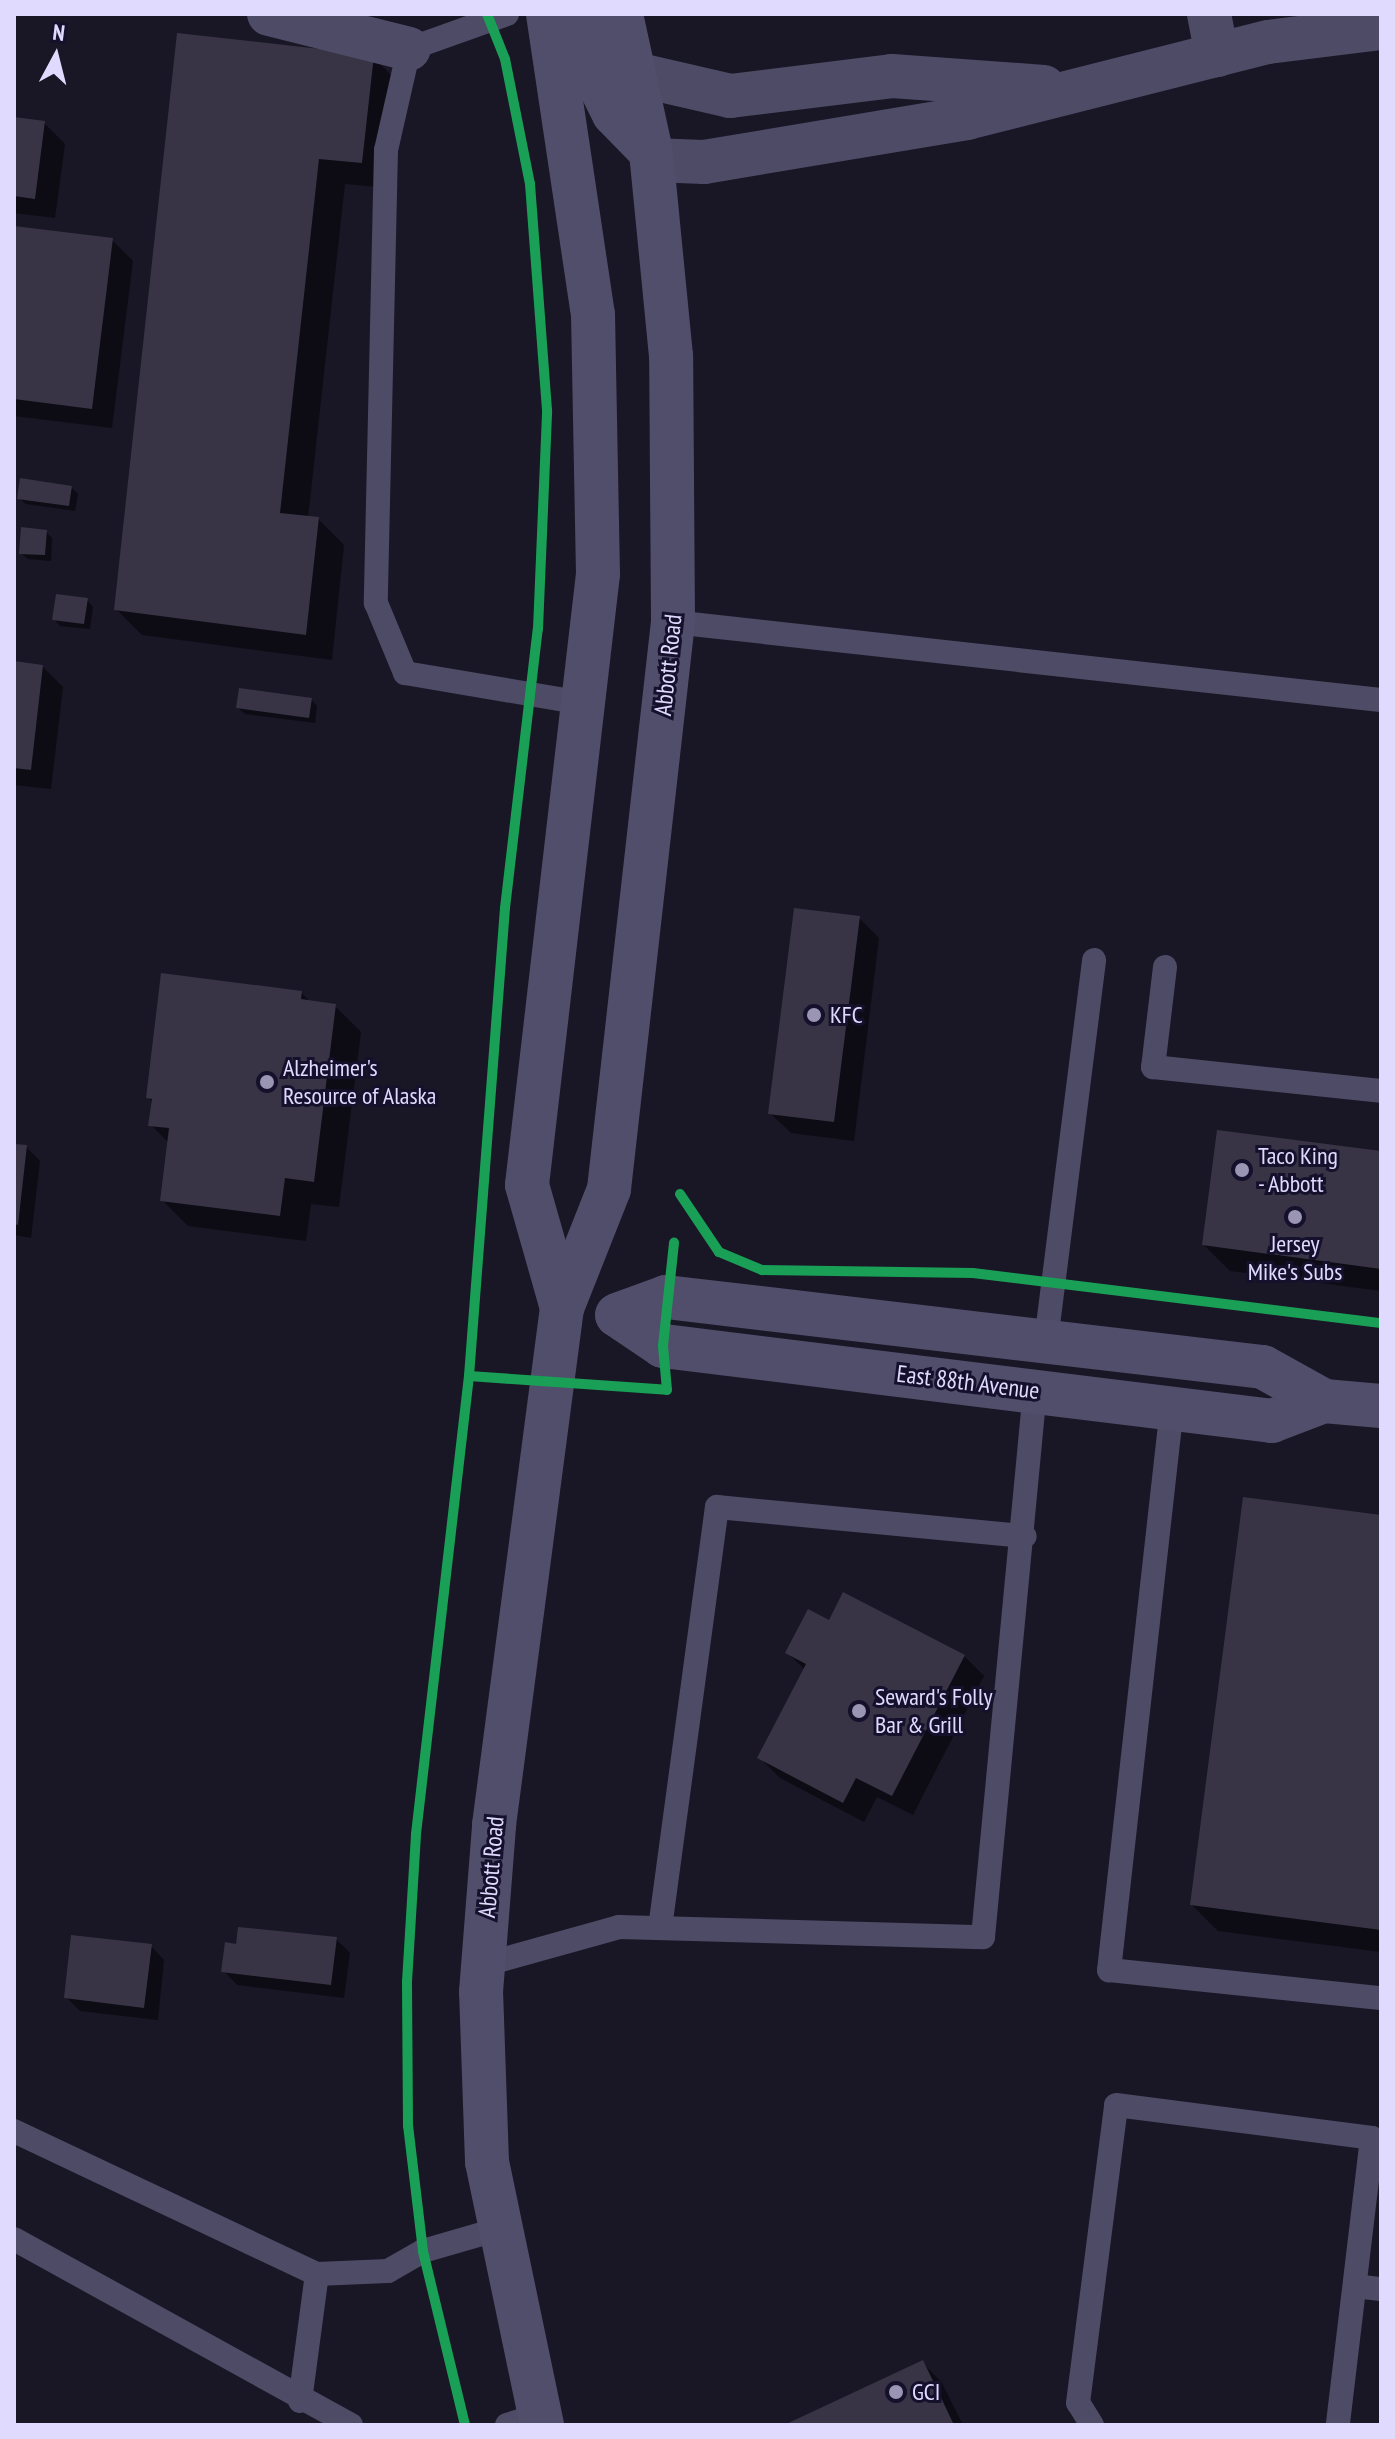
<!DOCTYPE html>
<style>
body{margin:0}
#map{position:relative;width:1395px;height:2439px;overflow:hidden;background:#191625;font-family:"PT Sans Narrow",sans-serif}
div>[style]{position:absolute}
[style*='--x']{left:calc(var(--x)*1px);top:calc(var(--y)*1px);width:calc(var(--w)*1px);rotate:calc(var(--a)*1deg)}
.shadow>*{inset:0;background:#0007}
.building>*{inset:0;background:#383446}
.lane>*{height:24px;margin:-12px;padding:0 12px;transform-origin:12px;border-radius:12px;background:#4d4b66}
.street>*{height:44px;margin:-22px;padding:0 22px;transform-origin:22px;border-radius:22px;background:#4d4b66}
.secondary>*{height:44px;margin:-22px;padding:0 22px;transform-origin:22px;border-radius:22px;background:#504e6b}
.cycleway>*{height:10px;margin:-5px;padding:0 5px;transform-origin:5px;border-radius:5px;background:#1a9f57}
.dots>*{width:22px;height:22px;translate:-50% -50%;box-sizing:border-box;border:4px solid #15102b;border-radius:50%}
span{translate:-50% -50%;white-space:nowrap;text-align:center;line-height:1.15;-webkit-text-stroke:6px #15102b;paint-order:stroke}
.street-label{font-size:24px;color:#e0daff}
.poi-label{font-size:24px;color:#e0daff}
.left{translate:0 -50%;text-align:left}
.frame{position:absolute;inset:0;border:16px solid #e0daff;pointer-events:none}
.north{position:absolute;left:16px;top:16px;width:80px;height:80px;-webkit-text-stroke:6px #15102b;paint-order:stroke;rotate:7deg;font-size:22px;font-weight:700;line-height:32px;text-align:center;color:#e0daff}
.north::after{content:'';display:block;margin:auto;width:28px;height:36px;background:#e0daff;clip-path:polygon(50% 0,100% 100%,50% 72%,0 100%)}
</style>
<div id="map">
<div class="shadow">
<i style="clip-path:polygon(179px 36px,373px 57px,399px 83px,388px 188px,345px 184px,308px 518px,318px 519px,344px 545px,332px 660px,142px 635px,116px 609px)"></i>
<i style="clip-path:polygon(14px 119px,44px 123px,65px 144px,55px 218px,14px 213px)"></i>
<i style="clip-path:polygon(14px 228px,112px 240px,133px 261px,112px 428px,14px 416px)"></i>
<i style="clip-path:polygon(71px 487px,78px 494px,75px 511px,26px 504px,19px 498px)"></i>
<i style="clip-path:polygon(46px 532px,52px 538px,51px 561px,28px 559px,21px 553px)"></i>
<i style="clip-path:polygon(87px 600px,93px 607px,90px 629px,60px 626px,54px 619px)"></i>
<i style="clip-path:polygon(14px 663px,42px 666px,63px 687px,51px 789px,14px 785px)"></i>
<i style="clip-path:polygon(311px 699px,317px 706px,315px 723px,245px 714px,238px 708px)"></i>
<i style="clip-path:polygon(859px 918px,879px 938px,854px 1141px,791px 1133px,770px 1113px)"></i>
<i style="clip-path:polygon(301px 992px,311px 1003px,335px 1006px,361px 1032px,339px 1207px,311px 1204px,306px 1241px,188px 1226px,162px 1200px,169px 1143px,151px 1125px,153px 1103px,148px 1097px)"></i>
<i style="clip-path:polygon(14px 1146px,26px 1147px,40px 1161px,31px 1238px,14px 1235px)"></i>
<i style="clip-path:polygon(1381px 1153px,1381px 1291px,1230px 1271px,1204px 1245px)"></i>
<i style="clip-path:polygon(1381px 1517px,1381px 1952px,1218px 1931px,1192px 1905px)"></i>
<i style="clip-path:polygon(830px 1623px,964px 1656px,984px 1676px,913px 1815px,877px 1797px,864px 1822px,780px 1778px,760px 1758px,805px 1670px,788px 1653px)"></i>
<i style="clip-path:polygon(336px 1939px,350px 1953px,344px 1998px,237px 1985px,224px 1971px)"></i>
<i style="clip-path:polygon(151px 1946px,164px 1960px,158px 2020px,80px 2011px,66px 1997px)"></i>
<i style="clip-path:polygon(922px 2362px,942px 2383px,963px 2425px,789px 2425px)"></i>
</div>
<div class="building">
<i style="clip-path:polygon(177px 33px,374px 55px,362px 163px,319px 159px,280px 513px,319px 517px,306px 635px,114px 610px)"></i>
<i style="clip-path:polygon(14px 117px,45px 121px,35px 199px,14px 196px)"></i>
<i style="clip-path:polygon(14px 226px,113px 238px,92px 409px,14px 399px)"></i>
<i style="clip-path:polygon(20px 478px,72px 486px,69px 506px,17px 499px)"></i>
<i style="clip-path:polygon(21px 527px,47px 530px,45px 555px,19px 554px)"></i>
<i style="clip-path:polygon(56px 594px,88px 598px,84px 624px,52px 620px)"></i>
<i style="clip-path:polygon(14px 661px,43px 665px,31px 770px,14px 768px)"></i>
<i style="clip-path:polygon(239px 688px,312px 698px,309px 718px,236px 708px)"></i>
<i style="clip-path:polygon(794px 908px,860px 916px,834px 1122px,768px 1114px)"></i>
<i style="clip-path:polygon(161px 973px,302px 991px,301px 999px,336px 1004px,314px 1182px,285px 1178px,280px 1216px,160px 1201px,169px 1128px,148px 1126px,152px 1099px,146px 1098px)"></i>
<i style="clip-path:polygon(1217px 1130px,1381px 1151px,1381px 1269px,1202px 1245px)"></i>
<i style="clip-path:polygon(14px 1144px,27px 1145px,18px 1225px,14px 1224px)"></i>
<i style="clip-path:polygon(1243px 1497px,1381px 1515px,1381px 1930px,1190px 1905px)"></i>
<i style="clip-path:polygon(843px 1592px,965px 1655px,892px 1796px,856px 1778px,843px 1803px,757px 1758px,806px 1664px,785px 1653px,808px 1609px,829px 1620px)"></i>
<i style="clip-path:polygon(238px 1927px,337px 1937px,331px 1985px,221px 1972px,225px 1942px,236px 1944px)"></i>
<i style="clip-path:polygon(71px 1935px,152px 1944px,144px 2008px,64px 1998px)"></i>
<i style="clip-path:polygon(923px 2360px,954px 2425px,784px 2425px)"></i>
</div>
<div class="lane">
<i style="--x:507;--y:14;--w:104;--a:160.3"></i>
<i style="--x:409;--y:49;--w:104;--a:102.8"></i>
<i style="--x:386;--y:150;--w:453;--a:91.3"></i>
<i style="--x:376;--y:603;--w:76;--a:67.5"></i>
<i style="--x:405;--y:673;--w:181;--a:9.6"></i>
<i style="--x:673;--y:622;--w:712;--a:6.29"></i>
<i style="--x:1165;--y:967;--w:101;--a:96.8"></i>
<i style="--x:1153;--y:1067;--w:229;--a:6"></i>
<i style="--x:1046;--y:1341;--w:384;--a:-82.8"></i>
<i style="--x:1172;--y:1407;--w:567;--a:96.38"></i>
<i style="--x:1109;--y:1970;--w:273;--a:5.9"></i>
<i style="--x:660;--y:1928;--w:425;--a:-82.3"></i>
<i style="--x:717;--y:1507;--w:309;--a:5.4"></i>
<i style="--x:483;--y:1965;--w:141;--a:-15.6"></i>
<i style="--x:619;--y:1927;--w:364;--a:1.6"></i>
<i style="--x:983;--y:1937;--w:549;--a:-84.57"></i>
<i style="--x:14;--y:2131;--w:335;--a:25.3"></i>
<i style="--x:317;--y:2274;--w:71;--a:-2.4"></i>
<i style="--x:388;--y:2271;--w:40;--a:-29.7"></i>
<i style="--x:423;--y:2251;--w:79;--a:-16.1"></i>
<i style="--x:14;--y:2239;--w:385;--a:28.9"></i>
<i style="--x:1355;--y:2286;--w:26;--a:7"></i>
<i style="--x:300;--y:2401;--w:128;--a:-82.4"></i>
<i style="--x:507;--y:2425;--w:33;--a:-18"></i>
<i style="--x:1092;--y:2425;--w:26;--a:-122"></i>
<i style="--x:1078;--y:2403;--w:300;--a:-82.7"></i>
<i style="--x:1116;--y:2105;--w:258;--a:7.3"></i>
<i style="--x:1372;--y:2138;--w:289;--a:96.8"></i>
</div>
<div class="street">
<i style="--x:269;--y:14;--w:144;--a:14"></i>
<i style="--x:1209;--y:14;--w:42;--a:79"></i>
<i style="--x:635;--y:74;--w:98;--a:13"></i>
<i style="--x:730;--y:96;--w:163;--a:-7"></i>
<i style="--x:892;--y:76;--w:152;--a:4.1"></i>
<i style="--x:652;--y:160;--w:52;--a:2.2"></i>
<i style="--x:704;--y:162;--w:267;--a:-9.5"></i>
<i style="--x:967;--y:118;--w:310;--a:-14.2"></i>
<i style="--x:1268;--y:42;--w:114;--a:-7.1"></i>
</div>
<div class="secondary">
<i style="--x:548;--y:14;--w:303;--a:81.5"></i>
<i style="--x:593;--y:314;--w:260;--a:88.9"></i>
<i style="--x:598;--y:574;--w:615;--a:96.63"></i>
<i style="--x:527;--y:1185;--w:128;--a:74.1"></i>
<i style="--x:584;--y:14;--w:63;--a:79.9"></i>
<i style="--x:595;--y:76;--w:42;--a:63.4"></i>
<i style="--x:614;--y:114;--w:52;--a:45.8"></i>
<i style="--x:1324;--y:1401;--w:56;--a:159"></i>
<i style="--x:1272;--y:1421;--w:614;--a:-172.98"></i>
<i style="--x:663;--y:1346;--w:55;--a:-146"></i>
<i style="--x:617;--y:1315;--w:52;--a:-20.2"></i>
<i style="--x:666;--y:1297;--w:601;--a:6.69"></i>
<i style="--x:1263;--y:1367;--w:70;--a:29.1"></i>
<i style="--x:1324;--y:1401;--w:57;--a:5"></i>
<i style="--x:542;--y:2425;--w:269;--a:-101.8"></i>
<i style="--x:487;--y:2162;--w:170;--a:-92"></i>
<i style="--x:481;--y:1992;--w:168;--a:-85.5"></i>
<i style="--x:494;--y:1825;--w:521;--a:-82.51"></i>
<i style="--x:562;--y:1308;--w:128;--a:-68.4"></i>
<i style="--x:609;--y:1189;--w:571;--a:-83.56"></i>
<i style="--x:673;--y:622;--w:266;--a:-90.4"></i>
<i style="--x:671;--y:356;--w:205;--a:-95.6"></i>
<i style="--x:651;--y:152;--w:141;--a:-102.3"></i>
</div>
<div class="cycleway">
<i style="--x:680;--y:1194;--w:70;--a:56.1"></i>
<i style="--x:719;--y:1252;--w:47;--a:22.7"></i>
<i style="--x:762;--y:1270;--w:211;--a:0.8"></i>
<i style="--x:973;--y:1273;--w:411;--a:7"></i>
<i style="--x:469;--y:1376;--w:198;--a:4"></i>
<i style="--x:667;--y:1390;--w:44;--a:-95.2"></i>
<i style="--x:663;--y:1346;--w:104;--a:-83.9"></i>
<i style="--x:465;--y:2425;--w:179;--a:-103.6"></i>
<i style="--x:423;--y:2251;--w:126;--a:-96.8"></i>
<i style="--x:408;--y:2126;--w:144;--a:-90.4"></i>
<i style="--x:407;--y:1982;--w:148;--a:-86.5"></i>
<i style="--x:416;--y:1834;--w:461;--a:-83.4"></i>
<i style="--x:469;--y:1376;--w:469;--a:-85.6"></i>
<i style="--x:505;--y:908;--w:281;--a:-83.3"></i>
<i style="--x:538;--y:629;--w:219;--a:-87.6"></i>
<i style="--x:547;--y:410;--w:227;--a:-94.3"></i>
<i style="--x:530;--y:184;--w:127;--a:-101.3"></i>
<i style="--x:505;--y:59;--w:48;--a:-111.8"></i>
</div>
<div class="dots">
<i style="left:814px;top:1015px;background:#9a95b3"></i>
<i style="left:267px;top:1082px;background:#9a95b3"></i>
<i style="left:1242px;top:1170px;background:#9a95b3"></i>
<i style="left:1295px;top:1217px;background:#9a95b3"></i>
<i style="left:859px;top:1711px;background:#9a95b3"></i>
<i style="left:896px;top:2392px;background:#9a95b3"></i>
</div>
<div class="street-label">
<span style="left:668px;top:665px;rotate:-84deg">Abbott Road</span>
<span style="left:968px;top:1382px;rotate:7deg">East 88th Avenue</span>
<span style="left:491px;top:1867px;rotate:-85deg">Abbott Road</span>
</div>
<div class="poi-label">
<span class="left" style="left:830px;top:1015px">KFC</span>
<span class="left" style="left:283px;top:1082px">Alzheimer's<br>Resource of Alaska</span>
<span class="left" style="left:1258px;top:1170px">Taco King<br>- Abbott</span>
<span style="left:1295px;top:1258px">Jersey<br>Mike's Subs</span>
<span class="left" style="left:875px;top:1711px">Seward's Folly<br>Bar &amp; Grill</span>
<span class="left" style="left:912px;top:2392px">GCI</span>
</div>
<div class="frame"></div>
<div class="north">N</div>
</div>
